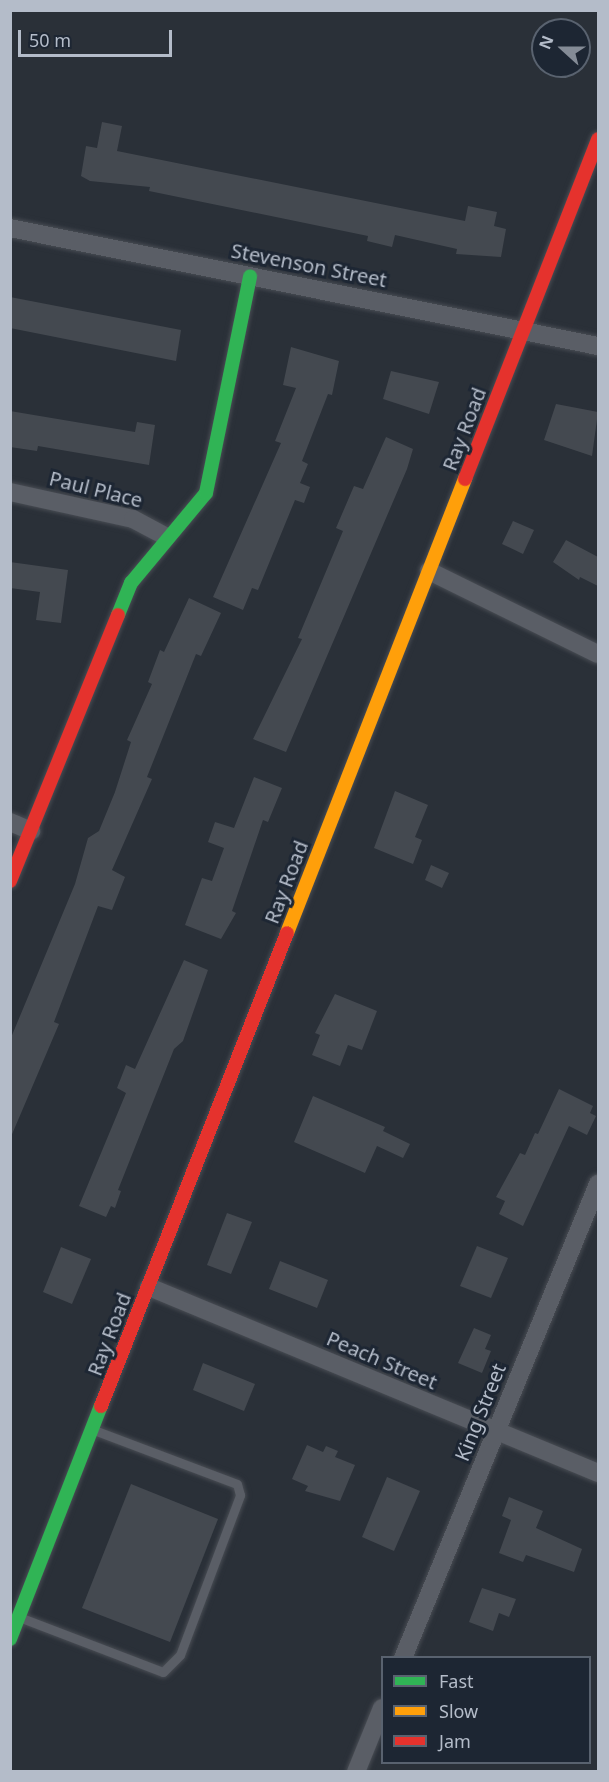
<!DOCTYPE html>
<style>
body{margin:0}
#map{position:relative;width:609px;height:1782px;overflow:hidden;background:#2a3038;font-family:"Noto Sans",sans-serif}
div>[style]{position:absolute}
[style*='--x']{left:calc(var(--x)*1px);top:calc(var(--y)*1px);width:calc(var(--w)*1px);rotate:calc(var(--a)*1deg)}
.building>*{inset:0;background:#444950}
.roads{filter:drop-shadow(0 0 2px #484c53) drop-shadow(0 0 2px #484c53)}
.lane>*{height:9px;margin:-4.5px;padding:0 4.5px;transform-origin:4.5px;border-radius:4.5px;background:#5a5e66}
.street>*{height:18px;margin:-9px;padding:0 9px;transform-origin:9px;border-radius:9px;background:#5a5e66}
.fast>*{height:14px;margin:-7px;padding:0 7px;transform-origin:7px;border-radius:7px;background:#30b455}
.slow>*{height:14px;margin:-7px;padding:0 7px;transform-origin:7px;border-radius:7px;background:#ff9f0a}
.jam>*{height:14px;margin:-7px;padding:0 7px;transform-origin:7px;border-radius:7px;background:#e5322d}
span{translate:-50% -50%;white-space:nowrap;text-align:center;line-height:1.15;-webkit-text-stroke:6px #1d2633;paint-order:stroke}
.street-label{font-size:20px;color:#b4bcc9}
.frame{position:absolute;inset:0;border:12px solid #b4bcc9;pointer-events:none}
.legend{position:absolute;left:381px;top:1656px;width:210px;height:108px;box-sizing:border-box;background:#1d2633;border:2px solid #59626f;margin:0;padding:8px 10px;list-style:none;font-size:18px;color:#b4bcc9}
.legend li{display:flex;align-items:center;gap:12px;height:30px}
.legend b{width:30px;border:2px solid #59626f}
.north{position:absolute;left:531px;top:18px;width:60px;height:60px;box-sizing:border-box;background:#1d2633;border:2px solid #59626f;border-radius:50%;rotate:291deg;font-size:16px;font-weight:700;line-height:24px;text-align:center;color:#b4bcc9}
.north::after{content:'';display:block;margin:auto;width:21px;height:27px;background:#848b96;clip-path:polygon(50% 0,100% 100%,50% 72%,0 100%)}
.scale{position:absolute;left:18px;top:30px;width:154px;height:27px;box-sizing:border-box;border:3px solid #b4bcc9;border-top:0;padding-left:8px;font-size:18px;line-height:21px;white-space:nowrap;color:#b4bcc9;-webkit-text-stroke:4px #1d2633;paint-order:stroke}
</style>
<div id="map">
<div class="building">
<i style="clip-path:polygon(102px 122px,122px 126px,117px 151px,465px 221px,468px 206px,497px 212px,494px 226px,506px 229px,501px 257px,456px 254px,457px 249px,395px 235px,392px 247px,367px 241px,368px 236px,149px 191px,150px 187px,90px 181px,81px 176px,86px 146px,97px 148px)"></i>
<i style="clip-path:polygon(10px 297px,181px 330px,176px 361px,10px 328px)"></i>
<i style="clip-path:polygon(291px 347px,339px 361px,332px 395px,328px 394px,302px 461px,308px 464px,300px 483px,310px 487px,304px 503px,295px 500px,258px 590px,252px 588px,243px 610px,213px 597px,281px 443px,275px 441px,296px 388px,283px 385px)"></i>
<i style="clip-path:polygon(391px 371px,439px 382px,429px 414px,383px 399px)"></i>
<i style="clip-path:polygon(556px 404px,598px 412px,592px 456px,544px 440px)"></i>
<i style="clip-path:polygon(10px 411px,135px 432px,137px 422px,155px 425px,149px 465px,38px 446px,37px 451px,10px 447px)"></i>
<i style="clip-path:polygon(386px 437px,413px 449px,407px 469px,286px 752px,253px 739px,302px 639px,298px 638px,343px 531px,336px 528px,354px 486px,363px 489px)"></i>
<i style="clip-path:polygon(513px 521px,534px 530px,523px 554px,502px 544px)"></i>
<i style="clip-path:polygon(566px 540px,598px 557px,598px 586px,580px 577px,579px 580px,553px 562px)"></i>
<i style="clip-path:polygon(10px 562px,68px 570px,61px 623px,36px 620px,40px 592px,10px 588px)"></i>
<i style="clip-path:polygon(189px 598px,221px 613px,201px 656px,196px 654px,147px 777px,152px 779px,112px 870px,125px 877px,112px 910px,98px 906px,54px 1022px,59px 1024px,10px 1139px,10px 1040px,75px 884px,88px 838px,99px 831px,115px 792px,131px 742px,127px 740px,152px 684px,148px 682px,160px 650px,164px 652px)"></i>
<i style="clip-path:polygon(254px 777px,282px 788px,268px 822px,263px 820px,232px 911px,236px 913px,221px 939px,185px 925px,202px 878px,212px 881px,224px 848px,208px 842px,215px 822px,234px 828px)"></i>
<i style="clip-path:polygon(395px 791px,428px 805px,415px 837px,422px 840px,413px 864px,374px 848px)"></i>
<i style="clip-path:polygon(431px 865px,449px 873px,442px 888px,425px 880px)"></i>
<i style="clip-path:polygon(184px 960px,208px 970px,183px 1041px,174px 1049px,118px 1190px,121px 1191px,115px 1208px,111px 1206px,106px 1217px,79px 1206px,126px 1093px,117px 1088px,126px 1065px,135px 1069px)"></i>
<i style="clip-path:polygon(335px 994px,377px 1011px,362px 1050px,348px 1045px,340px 1066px,312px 1055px,320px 1035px,315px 1033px)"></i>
<i style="clip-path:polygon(559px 1089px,593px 1106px,590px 1113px,596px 1116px,587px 1135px,569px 1126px,523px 1226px,499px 1214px,505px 1201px,496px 1197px,520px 1153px,525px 1155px,535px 1133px,538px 1134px)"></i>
<i style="clip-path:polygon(313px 1096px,385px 1127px,383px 1131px,410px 1144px,403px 1158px,377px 1146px,365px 1173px,294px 1142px)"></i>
<i style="clip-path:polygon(227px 1213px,252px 1222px,231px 1274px,207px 1265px)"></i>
<i style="clip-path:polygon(477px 1246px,508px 1258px,491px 1298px,460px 1286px)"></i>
<i style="clip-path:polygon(61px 1247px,91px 1259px,72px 1304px,43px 1292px)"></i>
<i style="clip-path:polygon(280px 1261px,328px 1280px,317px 1308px,269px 1289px)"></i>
<i style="clip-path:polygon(474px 1328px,491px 1335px,485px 1349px,491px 1351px,482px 1373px,458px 1363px)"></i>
<i style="clip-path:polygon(203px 1363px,255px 1384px,244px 1411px,193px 1390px)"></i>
<i style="clip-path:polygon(307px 1445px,323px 1452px,326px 1446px,338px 1451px,335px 1457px,355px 1465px,340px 1501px,305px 1491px,308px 1486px,292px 1479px)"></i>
<i style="clip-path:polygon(387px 1477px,420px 1491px,394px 1551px,362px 1537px)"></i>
<i style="clip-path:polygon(131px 1484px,218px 1519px,170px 1642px,82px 1608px)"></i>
<i style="clip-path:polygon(509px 1497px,543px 1511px,536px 1528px,582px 1549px,574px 1572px,526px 1555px,523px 1562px,499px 1553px,511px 1520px,502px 1516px)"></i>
<i style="clip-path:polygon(482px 1588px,516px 1599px,509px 1617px,499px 1613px,493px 1631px,469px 1622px)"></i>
</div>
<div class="roads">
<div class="lane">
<i style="--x:19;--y:1617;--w:154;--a:20.9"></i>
<i style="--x:163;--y:1672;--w:24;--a:-45"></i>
<i style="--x:180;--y:1655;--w:171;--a:-69.4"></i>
<i style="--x:240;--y:1495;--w:11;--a:-105"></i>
<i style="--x:237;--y:1484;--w:153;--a:-159.3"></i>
</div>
<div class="street">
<i style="--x:10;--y:228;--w:600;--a:11.35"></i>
<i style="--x:10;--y:492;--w:126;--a:12.4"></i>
<i style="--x:133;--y:519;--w:38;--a:28"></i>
<i style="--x:429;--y:571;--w:188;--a:26.2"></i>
<i style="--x:10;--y:822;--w:23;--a:23"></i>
<i style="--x:149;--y:1287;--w:486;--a:22.5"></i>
<i style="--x:403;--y:1658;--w:513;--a:-67.64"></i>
<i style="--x:356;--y:1772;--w:69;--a:-67.9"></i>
</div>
<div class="fast">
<i style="--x:118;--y:615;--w:35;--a:-68"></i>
<i style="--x:131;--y:583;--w:117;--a:-50.2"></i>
<i style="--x:206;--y:493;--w:221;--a:-78.5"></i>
<i style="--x:10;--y:1639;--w:250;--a:-68.7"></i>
</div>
<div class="slow">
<i style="--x:287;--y:933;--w:488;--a:-68.6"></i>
</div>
<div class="jam">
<i style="--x:465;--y:479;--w:365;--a:-68.6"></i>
<i style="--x:10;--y:881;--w:287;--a:-67.9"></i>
<i style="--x:101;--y:1406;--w:508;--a:-68.53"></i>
</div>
</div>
<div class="street-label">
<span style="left:309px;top:265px;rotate:11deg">Stevenson Street</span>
<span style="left:464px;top:429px;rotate:-69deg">Ray Road</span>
<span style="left:96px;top:489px;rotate:14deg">Paul Place</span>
<span style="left:286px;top:882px;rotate:-69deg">Ray Road</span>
<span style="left:109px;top:1334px;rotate:-69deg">Ray Road</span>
<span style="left:382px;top:1360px;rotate:23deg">Peach Street</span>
<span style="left:480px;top:1412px;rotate:-68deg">King Street</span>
</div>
<div class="frame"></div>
<ul class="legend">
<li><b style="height:8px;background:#30b455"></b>Fast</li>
<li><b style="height:8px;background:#ff9f0a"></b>Slow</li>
<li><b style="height:8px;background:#e5322d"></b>Jam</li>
</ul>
<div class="north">N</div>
<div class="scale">50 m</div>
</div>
